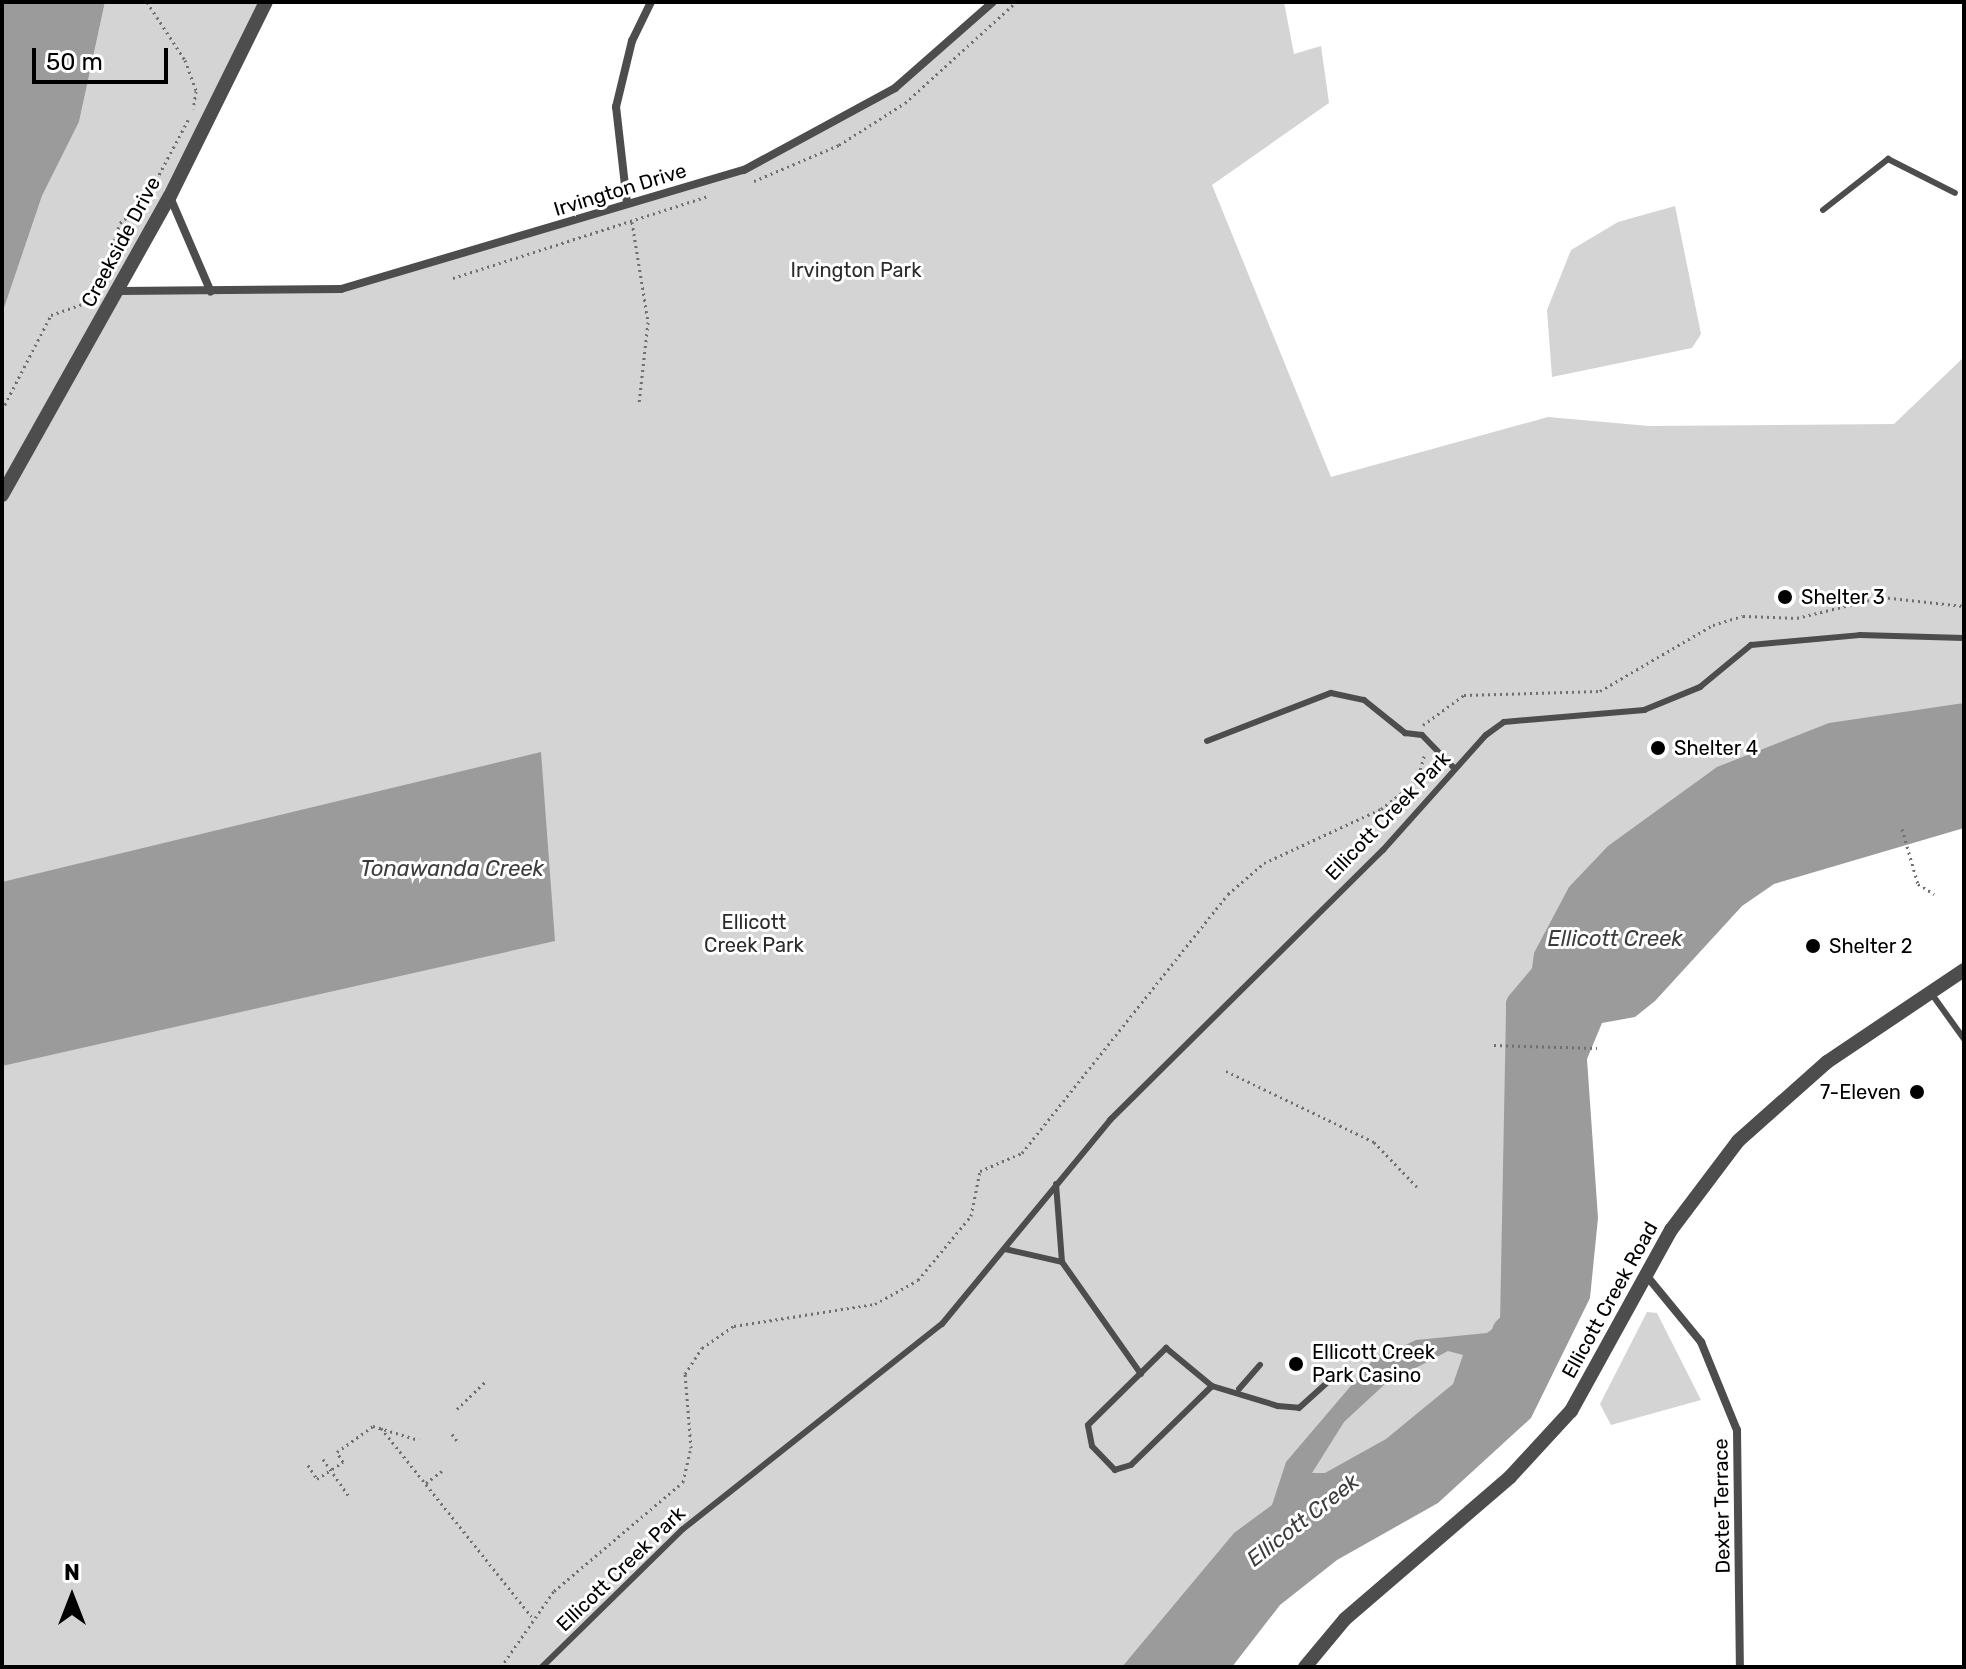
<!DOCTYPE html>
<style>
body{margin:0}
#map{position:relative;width:1966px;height:1669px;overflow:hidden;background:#fff;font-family:Rubik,sans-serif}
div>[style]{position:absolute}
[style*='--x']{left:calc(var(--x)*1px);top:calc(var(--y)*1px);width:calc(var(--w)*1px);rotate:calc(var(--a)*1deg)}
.green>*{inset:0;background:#d4d4d4}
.water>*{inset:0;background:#9b9b9b}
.river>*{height:32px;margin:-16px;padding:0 16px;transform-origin:16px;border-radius:16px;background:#9b9b9b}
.path>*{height:3px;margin-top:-1.5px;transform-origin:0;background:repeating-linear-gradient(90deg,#6f6f6f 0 2px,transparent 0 6px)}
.service>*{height:6px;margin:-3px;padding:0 3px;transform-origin:3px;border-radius:3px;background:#4d4d4d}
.minor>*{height:8px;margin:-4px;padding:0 4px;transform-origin:4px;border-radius:4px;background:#4d4d4d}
.tertiary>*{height:14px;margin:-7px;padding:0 7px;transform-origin:7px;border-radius:7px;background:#4d4d4d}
.dots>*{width:22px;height:22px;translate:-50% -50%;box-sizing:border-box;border:4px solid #fff;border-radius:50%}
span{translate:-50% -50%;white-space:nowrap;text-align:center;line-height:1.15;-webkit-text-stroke:6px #fff;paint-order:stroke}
.street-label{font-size:20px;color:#000}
.park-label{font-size:20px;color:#2b2b2b}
.poi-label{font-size:20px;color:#000}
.left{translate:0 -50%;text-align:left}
.right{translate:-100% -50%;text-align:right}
.water-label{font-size:22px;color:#3c3c3c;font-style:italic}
.frame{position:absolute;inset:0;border:4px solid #000;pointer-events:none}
.north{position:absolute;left:32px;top:1557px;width:80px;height:80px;-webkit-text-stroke:6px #fff;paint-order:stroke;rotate:0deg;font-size:22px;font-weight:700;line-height:32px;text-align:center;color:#000}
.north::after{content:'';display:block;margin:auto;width:28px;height:36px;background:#000;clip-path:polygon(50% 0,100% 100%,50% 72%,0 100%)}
.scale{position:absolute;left:32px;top:48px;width:136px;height:36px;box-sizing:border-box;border:4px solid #000;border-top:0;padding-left:10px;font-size:24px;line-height:28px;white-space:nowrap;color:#000;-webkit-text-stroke:6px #fff;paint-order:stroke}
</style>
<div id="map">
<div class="green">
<i style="clip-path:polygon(105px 2px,268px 2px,120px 290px,341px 289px,744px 170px,895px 88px,993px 2px,1284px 2px,1294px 54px,1321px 46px,1329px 103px,1212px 185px,1331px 477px,1548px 417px,1649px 426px,1894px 424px,1964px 357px,1964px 772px,1672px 827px,1522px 1005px,1516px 1324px,1336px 1499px,1123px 1667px,2px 1667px,2px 314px,42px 196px,79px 122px)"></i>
<i style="clip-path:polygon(1675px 206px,1701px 334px,1692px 348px,1552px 377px,1547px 310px,1571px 250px,1618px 222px)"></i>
<i style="clip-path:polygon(1647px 1312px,1657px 1313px,1701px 1400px,1611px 1425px,1600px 1404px)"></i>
</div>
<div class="water">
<i style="clip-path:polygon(2px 2px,105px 2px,79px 122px,42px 196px,2px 314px)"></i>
<i style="clip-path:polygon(evenodd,1964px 703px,1964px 828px,1774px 884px,1742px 906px,1655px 1001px,1635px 1017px,1602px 1023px,1587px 1059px,1598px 1218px,1590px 1298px,1531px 1418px,1438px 1503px,1337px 1560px,1280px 1605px,1232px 1667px,1122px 1667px,1234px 1533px,1272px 1505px,1286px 1462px,1372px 1361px,1416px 1340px,1487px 1333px,1499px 1324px,1530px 1250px,1527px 1186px,1516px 1171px,1515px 1103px,1534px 953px,1569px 887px,1608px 846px,1717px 767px,1829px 723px,1964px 703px,1448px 1351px,1463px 1355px,1453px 1384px,1386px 1439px,1325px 1473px,1312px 1473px,1344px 1422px,1385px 1384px,1448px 1351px)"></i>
<i style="clip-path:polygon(541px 752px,555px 941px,2px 1066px,2px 882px)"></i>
</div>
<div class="river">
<i style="--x:1508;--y:1332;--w:11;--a:-45"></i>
<i style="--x:1516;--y:1324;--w:319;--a:-88.9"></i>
<i style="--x:1522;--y:1005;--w:51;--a:-49.8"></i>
</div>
<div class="path">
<i style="--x:147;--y:2;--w:69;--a:56.8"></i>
<i style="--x:185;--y:60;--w:33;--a:70"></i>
<i style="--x:196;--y:91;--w:18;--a:99"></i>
<i style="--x:754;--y:181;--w:92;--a:-23"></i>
<i style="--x:839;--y:145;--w:78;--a:-32.5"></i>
<i style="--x:905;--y:103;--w:150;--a:-42.3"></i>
<i style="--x:632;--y:222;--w:101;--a:80.9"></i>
<i style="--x:648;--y:322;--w:82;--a:96.3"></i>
<i style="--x:453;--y:278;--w:269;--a:-17.8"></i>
<i style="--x:100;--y:286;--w:66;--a:-72.4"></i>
<i style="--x:120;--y:223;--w:33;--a:-41"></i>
<i style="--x:145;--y:201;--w:92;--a:-62"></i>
<i style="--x:2;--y:410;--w:107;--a:-62.7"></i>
<i style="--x:51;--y:315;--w:42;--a:-19.3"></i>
<i style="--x:1423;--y:725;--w:51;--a:-36.2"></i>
<i style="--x:1464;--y:695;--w:136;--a:-1.7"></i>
<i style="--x:1600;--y:691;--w:131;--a:-30.3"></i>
<i style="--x:1713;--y:625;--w:31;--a:-17"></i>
<i style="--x:1743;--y:616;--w:54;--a:2.1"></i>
<i style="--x:1797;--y:618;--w:88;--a:-13.9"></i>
<i style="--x:1882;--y:597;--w:82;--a:6.3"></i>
<i style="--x:1902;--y:829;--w:57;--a:73.8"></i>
<i style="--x:1918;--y:884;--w:19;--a:32"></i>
<i style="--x:1494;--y:1045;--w:103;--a:1.7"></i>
<i style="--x:1226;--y:1071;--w:164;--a:25.6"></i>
<i style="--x:1374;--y:1142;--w:62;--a:46.3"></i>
<i style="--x:457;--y:1409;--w:39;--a:-44"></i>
<i style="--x:381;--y:1428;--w:241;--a:51.4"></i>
<i style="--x:452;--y:1434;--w:10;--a:53"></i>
<i style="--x:323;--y:1459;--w:44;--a:55.2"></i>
<i style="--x:308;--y:1465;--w:17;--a:57"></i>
<i style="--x:317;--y:1479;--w:31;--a:-33"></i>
<i style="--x:343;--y:1462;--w:12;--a:-121"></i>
<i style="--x:337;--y:1452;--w:44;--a:-35.8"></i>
<i style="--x:373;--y:1426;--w:48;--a:16.9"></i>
<i style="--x:426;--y:1483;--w:20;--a:-37"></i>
<i style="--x:501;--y:1667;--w:93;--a:-55.1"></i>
<i style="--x:554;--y:1591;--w:169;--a:-40.2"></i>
<i style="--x:683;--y:1482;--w:35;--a:-77"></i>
<i style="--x:691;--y:1448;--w:74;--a:-94.6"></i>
<i style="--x:685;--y:1374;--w:31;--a:-57"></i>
<i style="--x:702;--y:1348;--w:39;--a:-35"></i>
<i style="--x:734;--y:1326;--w:143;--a:-8.9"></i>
<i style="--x:875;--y:1304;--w:49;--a:-29.2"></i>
<i style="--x:918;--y:1280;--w:83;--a:-50.4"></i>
<i style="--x:971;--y:1216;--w:46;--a:-78.7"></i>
<i style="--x:980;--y:1171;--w:46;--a:-23.2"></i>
<i style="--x:1022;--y:1153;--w:331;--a:-51.5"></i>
<i style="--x:1228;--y:894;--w:48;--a:-40.7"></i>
<i style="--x:1264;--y:863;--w:129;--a:-24.8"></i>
<i style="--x:1381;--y:809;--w:46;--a:-37.9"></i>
<i style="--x:1417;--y:781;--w:26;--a:-74"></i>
</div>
<div class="service">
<i style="--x:1823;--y:210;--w:83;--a:-38.1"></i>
<i style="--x:1888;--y:159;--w:75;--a:26.9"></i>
<i style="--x:1207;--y:741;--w:133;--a:-21.2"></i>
<i style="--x:1331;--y:693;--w:34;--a:12"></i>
<i style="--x:1364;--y:700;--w:53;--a:38.8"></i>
<i style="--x:1405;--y:733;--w:17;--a:7"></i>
<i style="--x:1422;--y:735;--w:47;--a:45.9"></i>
<i style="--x:1931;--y:993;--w:57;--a:54.3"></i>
<i style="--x:1056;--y:1184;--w:78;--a:85.6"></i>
<i style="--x:1062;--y:1262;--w:137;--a:54.8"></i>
<i style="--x:1005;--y:1249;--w:58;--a:12.8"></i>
<i style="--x:1212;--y:1386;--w:113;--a:135.7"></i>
<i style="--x:1131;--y:1465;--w:17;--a:163"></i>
<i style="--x:1115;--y:1470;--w:33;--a:-134"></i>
<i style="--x:1092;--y:1446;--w:21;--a:-101"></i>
<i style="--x:1088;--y:1425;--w:110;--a:-44.6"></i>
<i style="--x:1166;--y:1348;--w:60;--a:39.6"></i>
<i style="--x:1212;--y:1386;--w:69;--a:16.9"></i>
<i style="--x:1278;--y:1406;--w:21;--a:5"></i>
<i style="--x:1299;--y:1408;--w:38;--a:-42"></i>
<i style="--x:1239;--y:1389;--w:32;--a:-49"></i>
<i style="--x:542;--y:1667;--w:197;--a:-44.4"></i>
<i style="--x:683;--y:1529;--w:330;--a:-38.4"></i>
<i style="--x:942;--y:1324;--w:264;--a:-50.5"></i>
<i style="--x:1110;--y:1120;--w:384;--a:-44.7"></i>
<i style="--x:1383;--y:850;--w:154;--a:-48.2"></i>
<i style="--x:1486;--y:735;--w:22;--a:-36"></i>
<i style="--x:1504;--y:722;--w:141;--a:-4.9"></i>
<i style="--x:1644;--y:710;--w:61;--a:-22.3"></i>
<i style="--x:1700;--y:687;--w:66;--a:-39.5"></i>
<i style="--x:1751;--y:645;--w:109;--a:-5.2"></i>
<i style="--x:1860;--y:635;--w:104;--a:1.7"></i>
</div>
<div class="minor">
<i style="--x:170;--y:197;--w:103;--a:66.7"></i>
<i style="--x:627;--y:203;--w:97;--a:-96.5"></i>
<i style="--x:616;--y:107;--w:68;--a:-76.4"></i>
<i style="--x:632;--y:41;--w:43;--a:-64"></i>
<i style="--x:120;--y:291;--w:221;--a:-0.5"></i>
<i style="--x:341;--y:289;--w:420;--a:-16.5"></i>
<i style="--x:744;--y:170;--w:172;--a:-28.5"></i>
<i style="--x:895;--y:88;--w:130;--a:-41.3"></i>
<i style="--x:1646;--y:1275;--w:87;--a:50.6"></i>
<i style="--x:1701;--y:1342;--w:95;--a:67.8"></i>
<i style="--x:1737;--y:1430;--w:237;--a:89.3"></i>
</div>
<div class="tertiary">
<i style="--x:2;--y:495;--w:343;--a:-60.7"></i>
<i style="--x:170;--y:196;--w:216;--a:-63.7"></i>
<i style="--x:1305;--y:1667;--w:62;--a:-50.2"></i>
<i style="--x:1345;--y:1619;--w:218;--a:-40.7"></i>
<i style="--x:1510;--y:1477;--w:90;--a:-47.3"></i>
<i style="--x:1571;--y:1411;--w:207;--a:-61.1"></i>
<i style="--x:1671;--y:1230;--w:111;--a:-53"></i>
<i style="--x:1738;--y:1141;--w:119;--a:-41.6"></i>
<i style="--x:1827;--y:1062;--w:165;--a:-33.9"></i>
</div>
<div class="dots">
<i style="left:1785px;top:597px;background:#000"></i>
<i style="left:1658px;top:748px;background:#000"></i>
<i style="left:1813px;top:946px;background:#000"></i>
<i style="left:1917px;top:1092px;background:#000"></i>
<i style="left:1296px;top:1364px;background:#000"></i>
</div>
<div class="street-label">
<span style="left:620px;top:190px;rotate:-17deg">Irvington Drive</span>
<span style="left:121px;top:242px;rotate:-62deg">Creekside Drive</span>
<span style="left:1388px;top:816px;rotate:-46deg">Ellicott Creek Park</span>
<span style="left:1610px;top:1300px;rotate:-61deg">Ellicott Creek Road</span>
<span style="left:1722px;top:1506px;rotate:-91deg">Dexter Terrace</span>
<span style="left:621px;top:1569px;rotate:-44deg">Ellicott Creek Park</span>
</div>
<div class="park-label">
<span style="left:856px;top:270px">Irvington Park</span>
<span style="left:754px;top:934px">Ellicott<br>Creek Park</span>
</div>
<div class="poi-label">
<span class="left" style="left:1801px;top:597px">Shelter 3</span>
<span class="left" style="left:1674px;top:748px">Shelter 4</span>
<span class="left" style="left:1829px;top:946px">Shelter 2</span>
<span class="right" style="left:1901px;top:1092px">7-Eleven</span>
<span class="left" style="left:1312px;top:1364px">Ellicott Creek<br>Park Casino</span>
</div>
<div class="water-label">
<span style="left:452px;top:869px">Tonawanda Creek</span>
<span style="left:1615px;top:939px">Ellicott Creek</span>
<span style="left:1303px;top:1520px;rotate:-38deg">Ellicott Creek</span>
</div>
<div class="frame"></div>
<div class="north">N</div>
<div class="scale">50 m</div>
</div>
